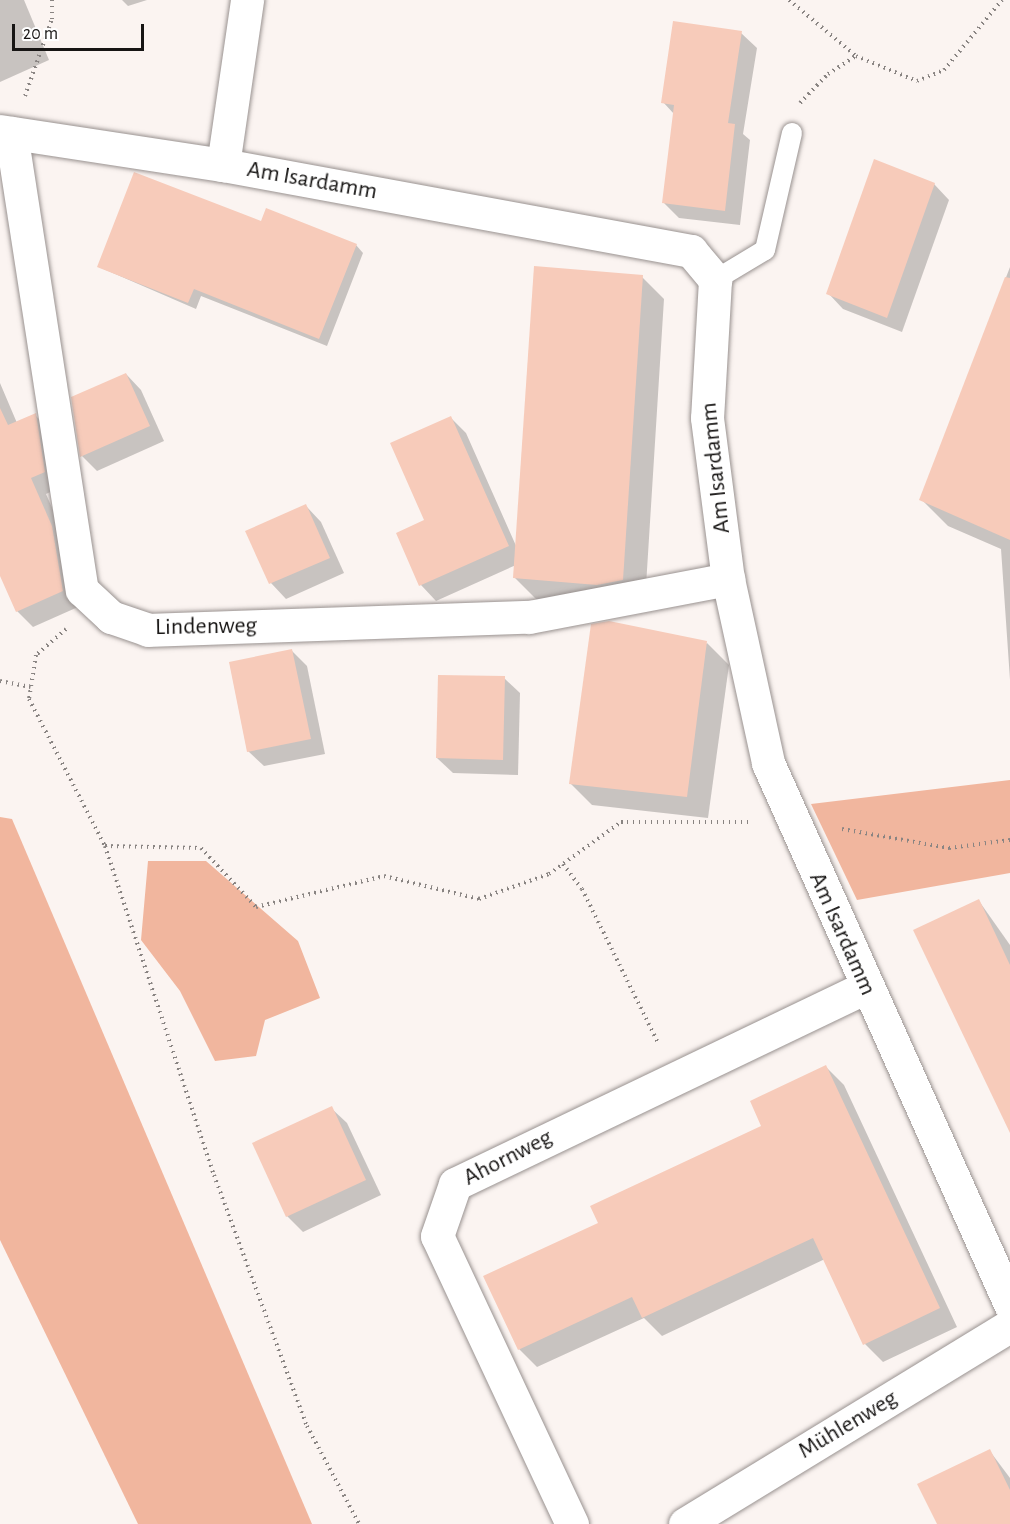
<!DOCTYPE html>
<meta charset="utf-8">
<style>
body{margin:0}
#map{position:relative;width:1010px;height:1524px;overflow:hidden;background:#fbf4f1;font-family:"Alegreya Sans",sans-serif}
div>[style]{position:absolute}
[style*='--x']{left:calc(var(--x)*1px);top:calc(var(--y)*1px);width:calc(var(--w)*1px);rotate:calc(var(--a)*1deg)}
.green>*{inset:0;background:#f1b69e}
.shadow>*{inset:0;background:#0003}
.building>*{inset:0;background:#f7cbba}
.path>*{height:4px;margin-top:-2px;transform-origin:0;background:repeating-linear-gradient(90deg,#898482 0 1.5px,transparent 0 6px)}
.roads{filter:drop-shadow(0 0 2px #999290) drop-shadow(0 0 2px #999290)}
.service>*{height:20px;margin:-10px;padding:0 10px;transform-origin:10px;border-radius:10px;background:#fff}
.minor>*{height:33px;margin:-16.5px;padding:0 16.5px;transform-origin:16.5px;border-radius:16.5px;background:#fff}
span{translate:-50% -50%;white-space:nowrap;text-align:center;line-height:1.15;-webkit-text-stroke:4.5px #fff;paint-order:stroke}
.street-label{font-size:24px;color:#171514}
.scale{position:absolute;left:12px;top:24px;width:132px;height:27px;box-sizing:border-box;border:3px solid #171514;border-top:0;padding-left:8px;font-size:18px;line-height:21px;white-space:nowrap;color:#171514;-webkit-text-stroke:4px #fff;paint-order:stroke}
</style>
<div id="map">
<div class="green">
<i style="clip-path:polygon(1010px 780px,1010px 873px,857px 900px,811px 804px)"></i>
<i style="clip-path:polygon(0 817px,12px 819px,312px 1524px,138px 1524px,0 1240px)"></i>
<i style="clip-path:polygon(148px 861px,206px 861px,298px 941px,320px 998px,265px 1020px,256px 1056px,215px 1061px,180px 991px,141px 940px)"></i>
</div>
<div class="shadow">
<i style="clip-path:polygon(0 0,24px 0,49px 60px,0 82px)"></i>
<i style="clip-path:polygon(122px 0,147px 0,128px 6px)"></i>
<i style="clip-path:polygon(741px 33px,757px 48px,743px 134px,750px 140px,740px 225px,679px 218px,664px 203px,674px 114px,663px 102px)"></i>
<i style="clip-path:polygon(934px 184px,949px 200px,902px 332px,843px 309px,828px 293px)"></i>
<i style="clip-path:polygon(261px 223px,356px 245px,363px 253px,327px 346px,201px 296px,196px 309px,99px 267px)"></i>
<i style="clip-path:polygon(1010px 267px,1010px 680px,1001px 549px,948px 526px,921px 499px)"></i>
<i style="clip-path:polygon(642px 277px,664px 299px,645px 602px,537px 600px,515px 578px,516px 565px,436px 601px,421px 585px,426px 521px,451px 418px,466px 433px,517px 548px)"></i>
<i style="clip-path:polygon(126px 374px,141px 390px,164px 441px,97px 471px,82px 456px)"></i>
<i style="clip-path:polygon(0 383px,17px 423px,35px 415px,50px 430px,59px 488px,46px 494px,67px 542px,78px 607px,33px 627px,17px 611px,0 570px)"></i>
<i style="clip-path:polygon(306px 506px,321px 522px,344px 573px,286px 599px,271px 583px,247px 532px)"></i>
<i style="clip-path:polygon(707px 643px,729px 665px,708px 818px,592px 805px,570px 783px)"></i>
<i style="clip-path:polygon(292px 651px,307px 666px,325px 754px,264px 766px,248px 751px)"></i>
<i style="clip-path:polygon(504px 678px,520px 693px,518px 775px,453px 773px,437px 758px)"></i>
<i style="clip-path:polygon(979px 901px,1010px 945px,1010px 1120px)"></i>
<i style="clip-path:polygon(826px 1067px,844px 1085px,957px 1327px,883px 1362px,865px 1344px,825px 1259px,662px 1336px,644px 1318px,537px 1367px,519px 1349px,600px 1224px,763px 1127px)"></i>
<i style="clip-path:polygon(331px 1108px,347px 1123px,381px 1195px,303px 1232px,287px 1216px)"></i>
<i style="clip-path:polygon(989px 1450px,1010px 1478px,1010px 1524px,939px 1524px)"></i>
</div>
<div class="building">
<i style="clip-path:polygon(673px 21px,742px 31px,728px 123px,735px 124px,725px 211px,662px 203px,674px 105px,661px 103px)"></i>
<i style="clip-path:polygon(874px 159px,935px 183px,887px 318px,826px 294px)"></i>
<i style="clip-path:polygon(134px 172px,261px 221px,266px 208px,357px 244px,319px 339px,194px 289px,188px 303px,97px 267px)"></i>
<i style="clip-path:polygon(534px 266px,643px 275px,623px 580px,597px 585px,513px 578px)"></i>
<i style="clip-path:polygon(1005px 277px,1010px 278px,1010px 540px,919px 500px)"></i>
<i style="clip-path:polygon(126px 373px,150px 426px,80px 457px,71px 397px)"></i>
<i style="clip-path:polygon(0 408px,8px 425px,36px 413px,45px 472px,31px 478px,52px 526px,63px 591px,16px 612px,0 576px)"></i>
<i style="clip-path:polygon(451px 416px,509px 546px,419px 586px,396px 533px,424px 520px,390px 443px)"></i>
<i style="clip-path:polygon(306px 504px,330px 558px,269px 584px,245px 531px)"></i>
<i style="clip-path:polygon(609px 621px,707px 641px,687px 797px,569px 784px,591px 624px)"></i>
<i style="clip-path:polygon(292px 649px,311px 739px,247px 752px,229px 662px)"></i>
<i style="clip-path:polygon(438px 675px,505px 676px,503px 760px,436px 758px)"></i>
<i style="clip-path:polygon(979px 899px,1010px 965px,1010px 1133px,913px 930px)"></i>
<i style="clip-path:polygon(826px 1065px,940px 1308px,863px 1345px,813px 1238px,642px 1318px,632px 1297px,518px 1350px,483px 1276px,598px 1223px,590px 1206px,761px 1126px,750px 1101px)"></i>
<i style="clip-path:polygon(332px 1106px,366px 1180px,286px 1217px,252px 1143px)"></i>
<i style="clip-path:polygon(990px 1449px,1010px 1490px,1010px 1524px,937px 1524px,917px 1484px)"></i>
</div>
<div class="path">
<i style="--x:789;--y:0;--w:87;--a:39.9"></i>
<i style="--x:856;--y:56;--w:66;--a:22.3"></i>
<i style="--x:917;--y:81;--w:29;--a:-22"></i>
<i style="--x:944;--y:70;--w:91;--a:-50.4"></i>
<i style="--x:25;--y:96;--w:82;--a:-70.7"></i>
<i style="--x:52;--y:19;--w:19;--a:-90"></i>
<i style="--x:800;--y:103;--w:40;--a:-46"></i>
<i style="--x:828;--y:74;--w:33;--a:-33"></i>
<i style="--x:66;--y:629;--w:40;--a:139"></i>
<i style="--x:36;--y:655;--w:45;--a:99"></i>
<i style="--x:29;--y:699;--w:165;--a:62.7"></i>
<i style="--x:105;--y:846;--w:347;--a:71.7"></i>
<i style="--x:214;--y:1175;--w:268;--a:69.7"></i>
<i style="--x:307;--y:1426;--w:111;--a:62"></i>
<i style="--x:0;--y:681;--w:31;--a:11"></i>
<i style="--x:842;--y:829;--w:109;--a:10.1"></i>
<i style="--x:949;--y:848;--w:62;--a:-7.5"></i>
<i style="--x:105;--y:846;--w:96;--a:1.2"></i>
<i style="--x:201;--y:848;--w:81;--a:47"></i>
<i style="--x:256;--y:907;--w:132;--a:-13.6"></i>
<i style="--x:384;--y:876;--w:98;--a:13.6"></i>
<i style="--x:479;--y:899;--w:74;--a:-19.7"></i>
<i style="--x:549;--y:874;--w:89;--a:-35.8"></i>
<i style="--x:621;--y:822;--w:130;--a:0"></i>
<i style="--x:563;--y:864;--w:31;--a:53"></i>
<i style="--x:582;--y:889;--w:172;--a:63.7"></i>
</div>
<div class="roads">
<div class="service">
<i style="--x:715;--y:280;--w:58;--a:-31"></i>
<i style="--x:765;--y:250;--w:120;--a:-77"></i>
</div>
<div class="minor">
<i style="--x:0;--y:131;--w:226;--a:8.7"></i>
<i style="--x:223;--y:165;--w:476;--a:10.4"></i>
<i style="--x:691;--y:251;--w:38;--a:50"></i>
<i style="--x:715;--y:280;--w:138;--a:93.3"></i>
<i style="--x:707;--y:418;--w:162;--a:82.6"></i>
<i style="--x:728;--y:579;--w:188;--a:77.7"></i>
<i style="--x:768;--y:763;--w:593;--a:65.9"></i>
<i style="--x:11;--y:133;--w:462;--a:81.2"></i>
<i style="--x:82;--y:590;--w:40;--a:43"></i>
<i style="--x:111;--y:617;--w:39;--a:19"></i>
<i style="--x:148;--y:630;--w:381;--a:-2"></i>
<i style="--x:529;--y:617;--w:203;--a:-10.8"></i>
<i style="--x:223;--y:165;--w:167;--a:-81.7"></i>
<i style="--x:572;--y:1524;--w:318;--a:-115.1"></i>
<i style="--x:437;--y:1236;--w:55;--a:-70.9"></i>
<i style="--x:455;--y:1184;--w:454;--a:-25.6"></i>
<i style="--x:685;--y:1524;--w:381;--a:-31.4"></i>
</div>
</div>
<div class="street-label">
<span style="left:312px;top:181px;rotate:10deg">Am Isardamm</span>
<span style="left:716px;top:468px;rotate:-96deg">Am Isardamm</span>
<span style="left:206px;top:627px;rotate:-1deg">Lindenweg</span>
<span style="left:842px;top:934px;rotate:66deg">Am Isardamm</span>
<span style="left:508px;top:1158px;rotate:-27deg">Ahornweg</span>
<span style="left:848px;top:1425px;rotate:-31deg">Mühlenweg</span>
</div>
<div class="scale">20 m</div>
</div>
